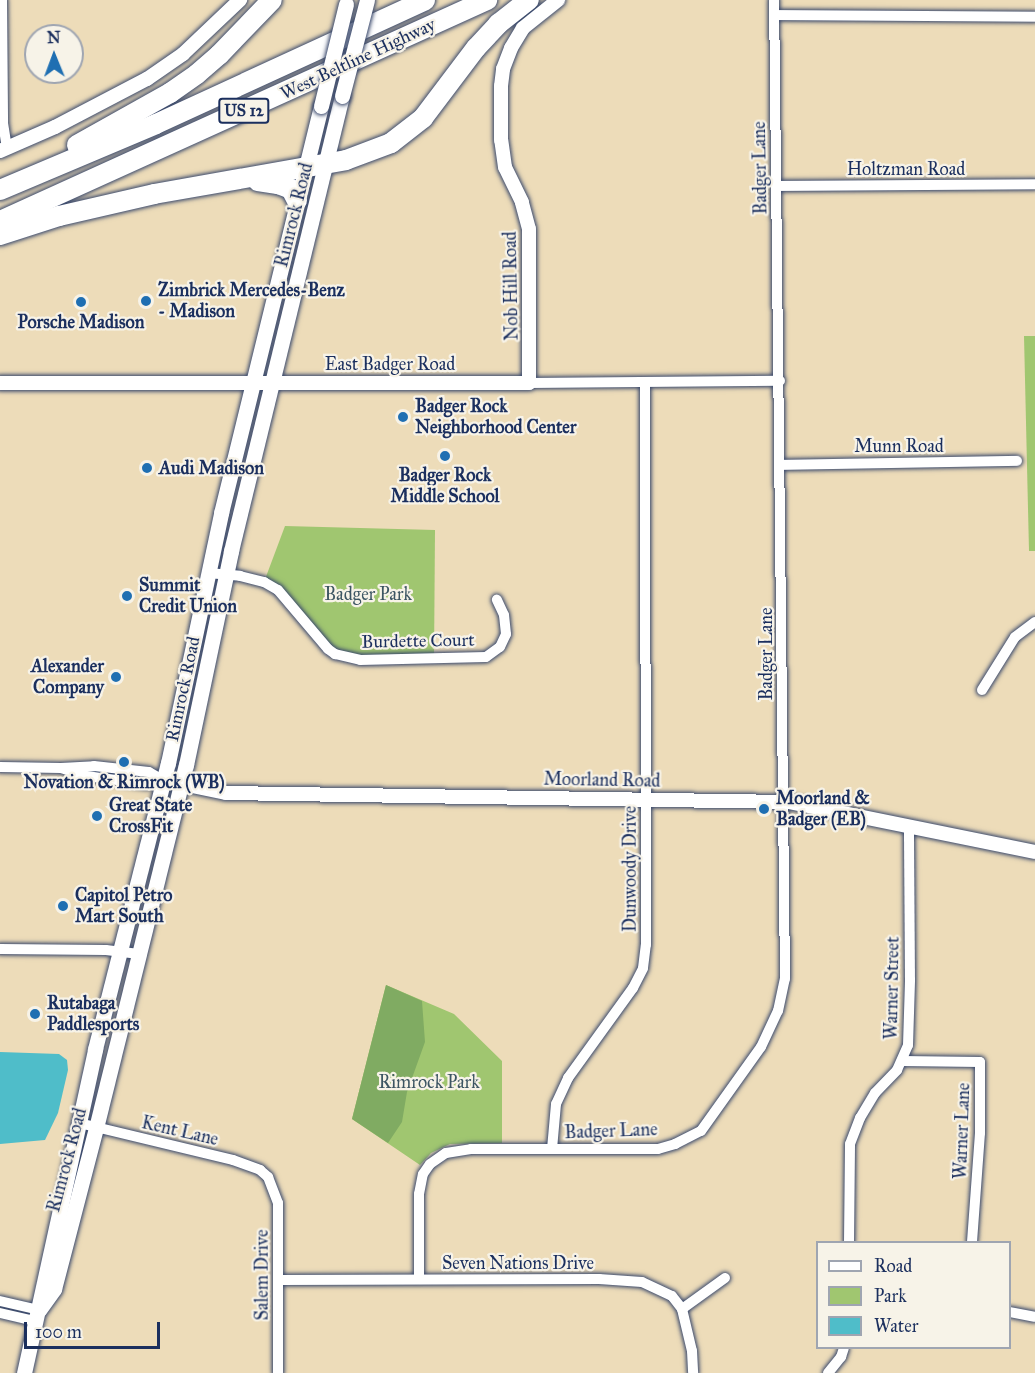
<!DOCTYPE html>
<style>
body{margin:0}
#map{position:relative;width:1035px;height:1373px;overflow:hidden;background:#eddcb9;font-family:"IM FELL Great Primer",serif}
div>[style]{position:absolute}
[style*='--x']{left:calc(var(--x)*1px);top:calc(var(--y)*1px);width:calc(var(--w)*1px);rotate:calc(var(--a)*1deg)}
.green>*{inset:0;background:#a0c670}
.forest>*{inset:0;background:#80ab62}
.water>*{inset:0;background:#4fbdc9}
.roads{filter:drop-shadow(0 0 2px #3a496c) drop-shadow(0 0 2px #3a496c)}
.minor>*{height:10px;margin:-5px;padding:0 5px;transform-origin:5px;border-radius:5px;background:#fff}
.tertiary>*{height:14px;margin:-7px;padding:0 7px;transform-origin:7px;border-radius:7px;background:#fff}
.secondary>*{height:15px;margin:-7.5px;padding:0 7.5px;transform-origin:7.5px;border-radius:7.5px;background:#fff}
.motorway>*{height:20px;margin:-10px;padding:0 10px;transform-origin:10px;border-radius:10px;background:#fff}
.bridges{filter:drop-shadow(0 0 2px #3a496c) drop-shadow(0 0 2px #3a496c)}
.secondary-bridge>*{height:15px;margin:-7.5px;padding:0 7.5px;transform-origin:7.5px;border-radius:7.5px;background:#fff}
.dots>*{width:16px;height:16px;translate:-50% -50%;box-sizing:border-box;border:3px solid #f7f3e8;border-radius:50%}
span{translate:-50% -50%;white-space:nowrap;text-align:center;line-height:1.15;-webkit-text-stroke:4.5px #f7f3e8;paint-order:stroke}
.shield-label span{padding:2px 4px;background:#f7f3e8;border:2px solid;border-radius:4px;-webkit-text-stroke-width:0}
.shield-label{font-size:16px;color:#1b2f5e;font-weight:700}
.street-label{font-size:18px;color:#1b2f5e}
.poi-label{font-size:18px;color:#1b2f5e;font-weight:700}
.left{translate:0 -50%;text-align:left}
.right{translate:-100% -50%;text-align:right}
.park-label{font-size:18px;color:#3c5562}
.legend{position:absolute;left:816px;top:1241px;width:195px;height:108px;box-sizing:border-box;background:#f7f3e8;border:2px solid #9fa5b1;margin:0;padding:8px 10px;list-style:none;font-size:18px;color:#1b2f5e}
.legend li{display:flex;align-items:center;gap:12px;height:30px}
.legend b{width:30px;border:2px solid #9fa5b1}
.north{position:absolute;left:24px;top:24px;width:60px;height:60px;box-sizing:border-box;background:#f7f3e8;border:2px solid #9fa5b1;border-radius:50%;rotate:359deg;font-size:16px;font-weight:700;line-height:24px;text-align:center;color:#1b2f5e}
.north::after{content:'';display:block;margin:auto;width:21px;height:27px;background:#1f6fb2;clip-path:polygon(50% 0,100% 100%,50% 72%,0 100%)}
.scale{position:absolute;left:24px;top:1322px;width:136px;height:27px;box-sizing:border-box;border:3px solid #1b2f5e;border-top:0;padding-left:8px;font-size:18px;line-height:21px;white-space:nowrap;color:#1b2f5e;-webkit-text-stroke:4px #f7f3e8;paint-order:stroke}
</style>
<div id="map">
<div class="green">
<i style="clip-path:polygon(1024px 336px,1035px 336px,1035px 551px,1029px 551px)"></i>
<i style="clip-path:polygon(285px 526px,435px 530px,434px 660px,335px 654px,264px 582px)"></i>
<i style="clip-path:polygon(386px 985px,454px 1014px,502px 1061px,502px 1143px,450px 1144px,431px 1153px,420px 1165px,352px 1119px)"></i>
</div>
<div class="forest">
<i style="clip-path:polygon(386px 985px,422px 1001px,425px 1042px,407px 1092px,402px 1122px,388px 1143px,352px 1119px)"></i>
</div>
<div class="water">
<i style="clip-path:polygon(0 1052px,59px 1054px,67px 1060px,68px 1070px,58px 1113px,45px 1140px,0 1144px)"></i>
</div>
<div class="roads">
<div class="minor">
<i style="--x:2;--y:0;--w:123;--a:89.5"></i>
<i style="--x:3;--y:123;--w:25;--a:81"></i>
<i style="--x:774;--y:15;--w:261;--a:0.4"></i>
<i style="--x:777;--y:186;--w:258;--a:-0.4"></i>
<i style="--x:529;--y:383;--w:251;--a:-0.5"></i>
<i style="--x:780;--y:465;--w:237;--a:-1"></i>
<i style="--x:208;--y:573;--w:32;--a:5"></i>
<i style="--x:240;--y:576;--w:25;--a:14"></i>
<i style="--x:264;--y:582;--w:16;--a:30"></i>
<i style="--x:278;--y:590;--w:77;--a:49.7"></i>
<i style="--x:328;--y:649;--w:9;--a:36"></i>
<i style="--x:335;--y:654;--w:26;--a:13"></i>
<i style="--x:360;--y:660;--w:126;--a:-1.4"></i>
<i style="--x:486;--y:657;--w:17;--a:-36"></i>
<i style="--x:500;--y:647;--w:14;--a:-65"></i>
<i style="--x:506;--y:634;--w:19;--a:-96"></i>
<i style="--x:504;--y:615;--w:17;--a:-115"></i>
<i style="--x:982;--y:690;--w:62;--a:-58.1"></i>
<i style="--x:1015;--y:637;--w:25;--a:-37"></i>
<i style="--x:0;--y:767;--w:61;--a:0.9"></i>
<i style="--x:61;--y:768;--w:33;--a:-3"></i>
<i style="--x:94;--y:766;--w:55;--a:6.2"></i>
<i style="--x:149;--y:772;--w:16;--a:30"></i>
<i style="--x:61;--y:768;--w:26;--a:18"></i>
<i style="--x:86;--y:776;--w:62;--a:7.5"></i>
<i style="--x:147;--y:784;--w:16;--a:-14"></i>
<i style="--x:0;--y:949;--w:106;--a:0.5"></i>
<i style="--x:106;--y:950;--w:33;--a:7"></i>
<i style="--x:902;--y:1061;--w:78;--a:0.7"></i>
<i style="--x:980;--y:1062;--w:71;--a:90"></i>
<i style="--x:980;--y:1133;--w:109;--a:94.2"></i>
<i style="--x:79;--y:1123;--w:158;--a:13.5"></i>
<i style="--x:233;--y:1160;--w:29;--a:20"></i>
<i style="--x:260;--y:1170;--w:11;--a:41"></i>
<i style="--x:268;--y:1177;--w:28;--a:69"></i>
<i style="--x:278;--y:1203;--w:170;--a:90"></i>
<i style="--x:552;--y:1149;--w:45;--a:-84.9"></i>
<i style="--x:556;--y:1104;--w:29;--a:-65"></i>
<i style="--x:568;--y:1078;--w:111;--a:-54.2"></i>
<i style="--x:633;--y:988;--w:22;--a:-63"></i>
<i style="--x:643;--y:968;--w:23;--a:-83"></i>
<i style="--x:646;--y:945;--w:563;--a:-90.1"></i>
<i style="--x:849;--y:1242;--w:98;--a:-89.4"></i>
<i style="--x:850;--y:1144;--w:28;--a:-69"></i>
<i style="--x:860;--y:1118;--w:29;--a:-59"></i>
<i style="--x:875;--y:1093;--w:32;--a:-46"></i>
<i style="--x:897;--y:1070;--w:27;--a:-66"></i>
<i style="--x:908;--y:1045;--w:65;--a:-88.2"></i>
<i style="--x:910;--y:980;--w:155;--a:-90.4"></i>
<i style="--x:419;--y:1279;--w:85;--a:-90"></i>
<i style="--x:419;--y:1194;--w:20;--a:-79"></i>
<i style="--x:423;--y:1174;--w:12;--a:-55"></i>
<i style="--x:430;--y:1164;--w:19;--a:-35"></i>
<i style="--x:446;--y:1153;--w:25;--a:-9"></i>
<i style="--x:471;--y:1149;--w:187;--a:0"></i>
<i style="--x:658;--y:1149;--w:18;--a:-16"></i>
<i style="--x:675;--y:1144;--w:29;--a:-27"></i>
<i style="--x:701;--y:1131;--w:103;--a:-54.5"></i>
<i style="--x:761;--y:1047;--w:40;--a:-65"></i>
<i style="--x:778;--y:1011;--w:33;--a:-78"></i>
<i style="--x:785;--y:979;--w:979;--a:-90.64"></i>
<i style="--x:279;--y:1280;--w:320;--a:-0.2"></i>
<i style="--x:599;--y:1279;--w:43;--a:4"></i>
<i style="--x:642;--y:1282;--w:33;--a:25"></i>
<i style="--x:672;--y:1296;--w:16;--a:52"></i>
<i style="--x:682;--y:1309;--w:43;--a:76.6"></i>
<i style="--x:692;--y:1351;--w:22;--a:87"></i>
<i style="--x:0;--y:1301;--w:40;--a:13"></i>
<i style="--x:682;--y:1309;--w:53;--a:-35.8"></i>
<i style="--x:1010;--y:1312;--w:25;--a:11"></i>
<i style="--x:0;--y:1313;--w:36;--a:13"></i>
<i style="--x:828;--y:1373;--w:21;--a:-51"></i>
<i style="--x:841;--y:1357;--w:9;--a:-72"></i>
</div>
<div class="tertiary">
<i style="--x:0;--y:151;--w:60;--a:-23.6"></i>
<i style="--x:55;--y:127;--w:104;--a:-27.6"></i>
<i style="--x:147;--y:79;--w:44;--a:-34.8"></i>
<i style="--x:183;--y:54;--w:79;--a:-43.5"></i>
<i style="--x:0;--y:383;--w:529;--a:0"></i>
<i style="--x:529;--y:383;--w:154;--a:-90"></i>
<i style="--x:529;--y:229;--w:28;--a:-105"></i>
<i style="--x:522;--y:202;--w:39;--a:-116"></i>
<i style="--x:505;--y:167;--w:27;--a:-98"></i>
<i style="--x:501;--y:140;--w:54;--a:-90"></i>
<i style="--x:501;--y:86;--w:17;--a:-83"></i>
<i style="--x:503;--y:69;--w:22;--a:-69"></i>
<i style="--x:511;--y:48;--w:23;--a:-59"></i>
<i style="--x:523;--y:28;--w:45;--a:-38.7"></i>
<i style="--x:163;--y:780;--w:64;--a:11.7"></i>
<i style="--x:226;--y:793;--w:563;--a:0.92"></i>
<i style="--x:789;--y:802;--w:251;--a:11.5"></i>
</div>
<div class="secondary">
<i style="--x:39;--y:1310;--w:26;--a:-54"></i>
<i style="--x:54;--y:1289;--w:166;--a:-75.4"></i>
<i style="--x:96;--y:1128;--w:374;--a:-76.1"></i>
<i style="--x:186;--y:765;--w:219;--a:-78.1"></i>
<i style="--x:231;--y:551;--w:468;--a:-76.3"></i>
<i style="--x:24;--y:1373;--w:332;--a:-77.6"></i>
<i style="--x:95;--y:1049;--w:295;--a:-75.7"></i>
<i style="--x:168;--y:763;--w:256;--a:-78"></i>
<i style="--x:221;--y:513;--w:419;--a:-76.2"></i>
</div>
<div class="motorway">
<i style="--x:77;--y:145;--w:107;--a:-29.2"></i>
<i style="--x:170;--y:93;--w:33;--a:-35"></i>
<i style="--x:197;--y:74;--w:29;--a:-41"></i>
<i style="--x:219;--y:55;--w:76;--a:-46.1"></i>
<i style="--x:258;--y:181;--w:20;--a:9"></i>
<i style="--x:278;--y:184;--w:14;--a:21"></i>
<i style="--x:291;--y:189;--w:13;--a:63"></i>
<i style="--x:0;--y:190;--w:169;--a:-22.9"></i>
<i style="--x:156;--y:124;--w:296;--a:-24.7"></i>
<i style="--x:0;--y:221;--w:535;--a:-24.41"></i>
<i style="--x:0;--y:235;--w:62;--a:-17.9"></i>
<i style="--x:59;--y:216;--w:98;--a:-13"></i>
<i style="--x:154;--y:194;--w:195;--a:-10"></i>
<i style="--x:346;--y:160;--w:48;--a:-20.7"></i>
<i style="--x:391;--y:143;--w:41;--a:-38"></i>
<i style="--x:423;--y:118;--w:88;--a:-52.9"></i>
<i style="--x:476;--y:48;--w:33;--a:-47"></i>
<i style="--x:498;--y:24;--w:39;--a:-38"></i>
</div>
</div>
<div class="bridges">
<div class="secondary-bridge">
<i style="--x:342;--y:96;--w:99;--a:-75.4"></i>
<i style="--x:321;--y:106;--w:105;--a:-76.2"></i>
</div>
</div>
<div class="dots">
<i style="left:146px;top:301px;background:#1f6fb2"></i>
<i style="left:81px;top:302px;background:#1f6fb2"></i>
<i style="left:403px;top:417px;background:#1f6fb2"></i>
<i style="left:445px;top:456px;background:#1f6fb2"></i>
<i style="left:147px;top:468px;background:#1f6fb2"></i>
<i style="left:127px;top:596px;background:#1f6fb2"></i>
<i style="left:116px;top:677px;background:#1f6fb2"></i>
<i style="left:124px;top:762px;background:#1f6fb2"></i>
<i style="left:764px;top:809px;background:#1f6fb2"></i>
<i style="left:97px;top:816px;background:#1f6fb2"></i>
<i style="left:63px;top:906px;background:#1f6fb2"></i>
<i style="left:35px;top:1014px;background:#1f6fb2"></i>
</div>
<div class="shield-label">
<span style="left:244px;top:111px">US 12</span>
</div>
<div class="street-label">
<span style="left:358px;top:59px;rotate:-25deg">West Beltline Highway</span>
<span style="left:760px;top:168px;rotate:-91deg">Badger Lane</span>
<span style="left:906px;top:169px">Holtzman Road</span>
<span style="left:294px;top:215px;rotate:-76deg">Rimrock Road</span>
<span style="left:511px;top:286px;rotate:-91deg">Nob Hill Road</span>
<span style="left:390px;top:364px">East Badger Road</span>
<span style="left:899px;top:446px">Munn Road</span>
<span style="left:418px;top:641px;rotate:-1deg">Burdette Court</span>
<span style="left:766px;top:654px;rotate:-90deg">Badger Lane</span>
<span style="left:183px;top:689px;rotate:-78deg">Rimrock Road</span>
<span style="left:602px;top:780px;rotate:1deg">Moorland Road</span>
<span style="left:630px;top:869px;rotate:-90deg">Dunwoody Drive</span>
<span style="left:892px;top:988px;rotate:-89deg">Warner Street</span>
<span style="left:180px;top:1131px;rotate:13deg">Kent Lane</span>
<span style="left:611px;top:1131px;rotate:-2deg">Badger Lane</span>
<span style="left:962px;top:1131px;rotate:-88deg">Warner Lane</span>
<span style="left:67px;top:1160px;rotate:-75deg">Rimrock Road</span>
<span style="left:518px;top:1263px">Seven Nations Drive</span>
<span style="left:262px;top:1275px;rotate:-90deg">Salem Drive</span>
</div>
<div class="poi-label">
<span class="left" style="left:158px;top:301px">Zimbrick Mercedes-Benz<br>- Madison</span>
<span style="left:81px;top:322px">Porsche Madison</span>
<span class="left" style="left:415px;top:417px">Badger Rock<br>Neighborhood Center</span>
<span class="left" style="left:159px;top:468px">Audi Madison</span>
<span style="left:445px;top:486px">Badger Rock<br>Middle School</span>
<span class="left" style="left:139px;top:596px">Summit<br>Credit Union</span>
<span class="right" style="left:104px;top:677px">Alexander<br>Company</span>
<span style="left:124px;top:782px">Novation &amp; Rimrock (WB)</span>
<span class="left" style="left:776px;top:809px">Moorland &amp;<br>Badger (EB)</span>
<span class="left" style="left:109px;top:816px">Great State<br>CrossFit</span>
<span class="left" style="left:75px;top:906px">Capitol Petro<br>Mart South</span>
<span class="left" style="left:47px;top:1014px">Rutabaga<br>Paddlesports</span>
</div>
<div class="park-label">
<span style="left:368px;top:594px">Badger Park</span>
<span style="left:429px;top:1082px">Rimrock Park</span>
</div>
<ul class="legend">
<li><b style="height:8px;background:#fff"></b>Road</li>
<li><b style="height:16px;background:#a0c670"></b>Park</li>
<li><b style="height:16px;background:#4fbdc9"></b>Water</li>
</ul>
<div class="north">N</div>
<div class="scale">100 m</div>
</div>
